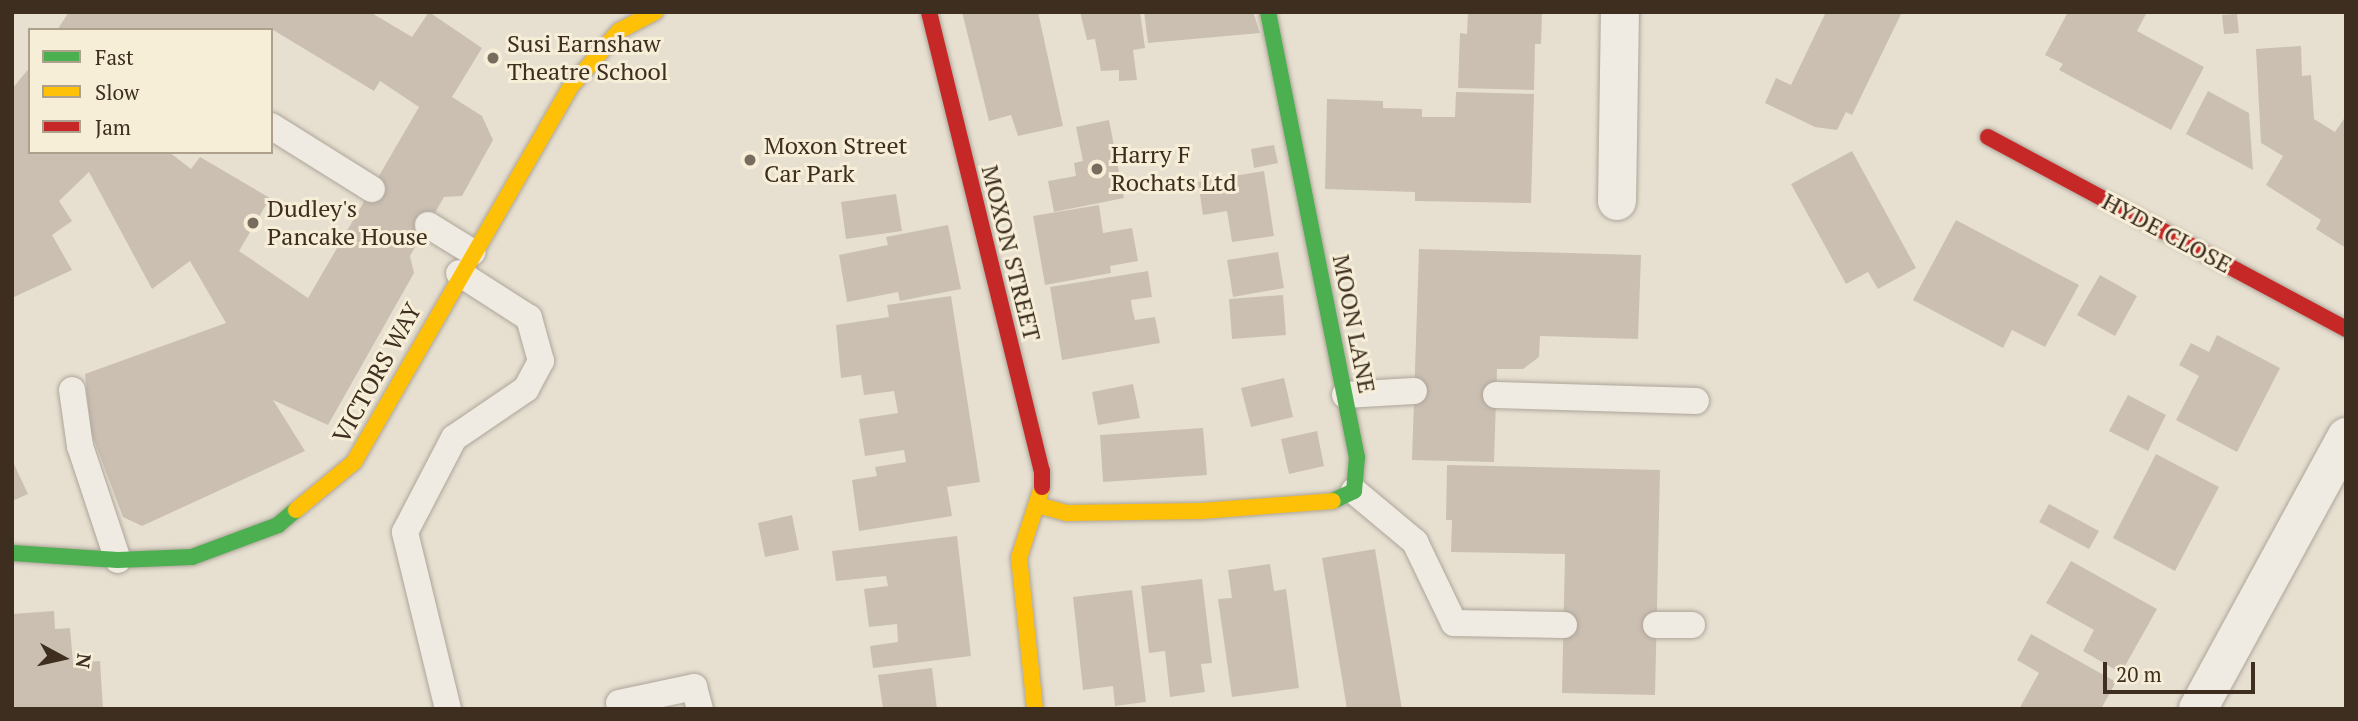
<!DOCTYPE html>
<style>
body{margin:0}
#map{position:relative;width:2358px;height:721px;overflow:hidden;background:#e7e0d1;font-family:"PT Serif",serif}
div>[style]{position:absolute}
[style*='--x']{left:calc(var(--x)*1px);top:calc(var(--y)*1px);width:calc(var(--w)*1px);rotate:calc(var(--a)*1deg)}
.building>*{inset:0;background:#cbbfb2}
.roads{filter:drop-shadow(0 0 2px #ada599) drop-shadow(0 0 2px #ada599)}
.lane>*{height:26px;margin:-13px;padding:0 13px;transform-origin:13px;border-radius:13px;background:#efebe3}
.street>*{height:38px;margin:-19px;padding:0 19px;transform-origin:19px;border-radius:19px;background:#efebe3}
.fast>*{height:16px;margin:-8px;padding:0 8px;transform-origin:8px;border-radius:8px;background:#4caf50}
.slow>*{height:16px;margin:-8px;padding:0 8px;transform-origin:8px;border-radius:8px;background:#ffc107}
.jam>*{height:16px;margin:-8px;padding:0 8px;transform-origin:8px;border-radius:8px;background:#c62828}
.dots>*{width:19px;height:19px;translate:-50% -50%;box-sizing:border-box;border:4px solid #f7eed8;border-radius:50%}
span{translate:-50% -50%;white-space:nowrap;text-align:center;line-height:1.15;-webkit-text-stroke:6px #f7eed8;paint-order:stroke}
.poi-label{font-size:24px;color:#3d2e20}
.left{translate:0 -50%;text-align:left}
.street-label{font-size:24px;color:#3d2e20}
.frame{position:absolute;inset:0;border:14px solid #3d2e20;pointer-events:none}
.legend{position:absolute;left:28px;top:28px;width:245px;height:126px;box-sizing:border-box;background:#f7eed8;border:2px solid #ada18e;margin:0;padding:9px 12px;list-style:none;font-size:21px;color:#3d2e20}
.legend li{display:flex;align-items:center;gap:14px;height:35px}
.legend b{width:35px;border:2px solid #ada18e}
.north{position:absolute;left:28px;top:623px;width:70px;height:70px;-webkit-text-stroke:5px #f7eed8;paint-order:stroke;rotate:98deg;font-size:19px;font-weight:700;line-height:28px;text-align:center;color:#3d2e20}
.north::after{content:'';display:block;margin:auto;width:24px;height:32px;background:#3d2e20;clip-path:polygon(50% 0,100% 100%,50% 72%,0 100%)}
.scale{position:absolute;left:2103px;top:662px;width:152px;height:32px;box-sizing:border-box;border:4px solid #3d2e20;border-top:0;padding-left:9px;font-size:21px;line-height:24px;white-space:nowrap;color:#3d2e20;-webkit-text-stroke:5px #f7eed8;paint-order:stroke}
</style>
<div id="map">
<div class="building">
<i style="clip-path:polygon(69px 12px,370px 12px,412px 37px,429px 12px,482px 48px,452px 97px,482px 116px,493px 140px,462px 196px,444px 197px,428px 225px,410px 256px,414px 273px,328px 425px,273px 400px,305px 451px,142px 526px,123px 517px,91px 432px,85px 374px,226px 323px,190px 261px,152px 289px,89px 172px,59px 201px,72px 221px,52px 235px,72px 270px,12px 298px,12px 89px,30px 67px,30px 152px,169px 152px,191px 169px,200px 157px,270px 198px,239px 251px,308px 298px,419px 107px,380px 81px,374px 91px,270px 28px,57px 30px)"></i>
<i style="clip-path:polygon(962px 12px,1038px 12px,1063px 126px,1018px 136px,1011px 115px,989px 121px)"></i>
<i style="clip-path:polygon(1080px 12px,1140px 12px,1145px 48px,1133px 50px,1137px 80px,1119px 81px,1119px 70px,1101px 71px,1095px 39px,1087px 40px)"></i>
<i style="clip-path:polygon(1144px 12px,1253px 12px,1260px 33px,1148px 43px)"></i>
<i style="clip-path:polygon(1468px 12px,1542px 12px,1541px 44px,1535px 44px,1534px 90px,1458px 88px,1460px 33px,1467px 34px)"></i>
<i style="clip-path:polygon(1826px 12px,1902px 12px,1852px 115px,1846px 112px,1837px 130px,1815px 127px,1765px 103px,1776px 78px,1791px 85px)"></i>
<i style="clip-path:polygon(2068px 12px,2147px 12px,2137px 31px,2204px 67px,2171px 130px,2059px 70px,2063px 64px,2045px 55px)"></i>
<i style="clip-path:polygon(2237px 14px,2239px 33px,2224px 34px,2222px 15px)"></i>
<i style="clip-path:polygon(2301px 46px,2302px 76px,2311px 75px,2314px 119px,2335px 132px,2346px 116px,2346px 248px,2316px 229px,2321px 220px,2266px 185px,2283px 156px,2261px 143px,2256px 49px)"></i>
<i style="clip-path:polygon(2208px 91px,2249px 113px,2253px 170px,2186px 134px)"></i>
<i style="clip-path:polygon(1456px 92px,1534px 94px,1531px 203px,1415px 201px,1415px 192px,1325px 189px,1327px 99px,1383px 101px,1383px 108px,1422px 109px,1422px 117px,1455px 117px)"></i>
<i style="clip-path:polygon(1109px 120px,1124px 198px,1054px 212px,1048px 181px,1076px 176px,1074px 163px,1083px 161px,1076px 127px)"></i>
<i style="clip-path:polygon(1274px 145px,1278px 163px,1254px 168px,1251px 149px)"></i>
<i style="clip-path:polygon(1852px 151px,1916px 268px,1878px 289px,1868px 272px,1846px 284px,1791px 184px)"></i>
<i style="clip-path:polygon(1264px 171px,1274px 236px,1232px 242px,1227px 211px,1203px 215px,1198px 182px)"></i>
<i style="clip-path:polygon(896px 194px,902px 231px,846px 239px,841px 202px)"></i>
<i style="clip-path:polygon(1099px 205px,1103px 233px,1132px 228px,1138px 261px,1110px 266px,1111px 273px,1045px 285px,1033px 216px)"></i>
<i style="clip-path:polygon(1956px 220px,2079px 285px,2045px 347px,2012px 330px,2003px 348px,1913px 300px)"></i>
<i style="clip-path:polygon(948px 225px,961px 289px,900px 301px,898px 292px,847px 302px,839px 255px,888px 245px,886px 237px)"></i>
<i style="clip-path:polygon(1419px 249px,1641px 255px,1638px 339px,1540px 336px,1539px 357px,1523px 369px,1497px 369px,1494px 462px,1412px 460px)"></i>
<i style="clip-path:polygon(1278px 252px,1284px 288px,1233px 297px,1227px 260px)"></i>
<i style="clip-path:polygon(1148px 271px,1152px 297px,1131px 300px,1132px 308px,1135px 320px,1155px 317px,1160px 343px,1062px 360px,1050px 287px)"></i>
<i style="clip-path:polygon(2100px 275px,2137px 296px,2115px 336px,2077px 315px)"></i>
<i style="clip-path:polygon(1283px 295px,1286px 335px,1232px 339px,1229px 299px)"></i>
<i style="clip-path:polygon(951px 296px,980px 482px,947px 487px,952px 516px,859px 531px,852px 480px,877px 476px,875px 467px,906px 462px,904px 450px,865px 456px,859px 419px,898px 413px,894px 391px,864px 395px,861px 375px,841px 378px,836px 325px,889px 317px,887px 305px)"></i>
<i style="clip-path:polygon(2217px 335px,2280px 368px,2237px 452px,2176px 420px,2199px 376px,2179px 365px,2191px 343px,2209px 352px)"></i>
<i style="clip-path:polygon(1284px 378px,1293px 417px,1251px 427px,1241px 388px)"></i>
<i style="clip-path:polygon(1133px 384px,1140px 418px,1098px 425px,1092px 392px)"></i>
<i style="clip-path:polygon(2128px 395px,2166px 415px,2148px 451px,2109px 431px)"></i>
<i style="clip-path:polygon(1203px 428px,1207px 475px,1103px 482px,1100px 435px)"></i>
<i style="clip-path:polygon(1317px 431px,1324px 466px,1289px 474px,1281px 439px)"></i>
<i style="clip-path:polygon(2156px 454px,2219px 487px,2175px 571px,2113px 538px)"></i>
<i style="clip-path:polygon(12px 460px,28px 494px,12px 501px)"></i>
<i style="clip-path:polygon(1447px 465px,1660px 470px,1655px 695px,1562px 693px,1565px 554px,1451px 552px,1452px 520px,1446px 520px)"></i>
<i style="clip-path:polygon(2049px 504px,2099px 531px,2089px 549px,2039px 522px)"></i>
<i style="clip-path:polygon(792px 515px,799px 550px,765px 557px,758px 523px)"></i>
<i style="clip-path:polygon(957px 536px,971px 656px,873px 668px,870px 646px,898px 642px,897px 624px,869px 627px,864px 589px,888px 586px,886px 576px,836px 581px,832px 551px)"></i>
<i style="clip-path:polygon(1375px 549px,1402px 709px,1347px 709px,1322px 558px)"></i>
<i style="clip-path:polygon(2071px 561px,2157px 609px,2121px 673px,2083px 651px,2094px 630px,2046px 603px)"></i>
<i style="clip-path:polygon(1270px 564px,1274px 591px,1286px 589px,1299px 688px,1232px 697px,1218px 599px,1232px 598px,1228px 570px)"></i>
<i style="clip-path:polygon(1202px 579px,1212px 663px,1201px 664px,1205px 692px,1170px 697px,1165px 651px,1149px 653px,1141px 586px)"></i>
<i style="clip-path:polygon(1132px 590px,1146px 702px,1115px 706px,1113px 686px,1083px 690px,1073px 597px)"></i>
<i style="clip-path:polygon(54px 611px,55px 629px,70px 628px,73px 663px,100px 661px,103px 709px,12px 709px,12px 614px)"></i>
<i style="clip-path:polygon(2031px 634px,2116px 682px,2101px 709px,2019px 709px,2039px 673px,2017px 660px)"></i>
<i style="clip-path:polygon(932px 668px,937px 709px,883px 709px,878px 675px)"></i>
</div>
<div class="roads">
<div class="lane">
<i style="--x:271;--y:126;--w:119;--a:32"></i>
<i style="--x:428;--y:225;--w:52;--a:31.5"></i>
<i style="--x:72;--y:390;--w:57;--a:81.9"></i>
<i style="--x:80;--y:446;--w:120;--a:71.6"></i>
<i style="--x:1345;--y:395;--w:69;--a:-3.3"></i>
<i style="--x:1496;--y:395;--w:200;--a:1.7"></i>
<i style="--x:1354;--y:491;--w:80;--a:39.9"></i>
<i style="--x:1415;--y:542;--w:90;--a:64.3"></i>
<i style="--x:1454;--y:623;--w:110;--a:1"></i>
<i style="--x:1656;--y:625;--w:36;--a:0"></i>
<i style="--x:619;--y:703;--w:77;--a:-12"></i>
<i style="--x:694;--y:687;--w:23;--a:75"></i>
<i style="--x:448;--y:709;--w:182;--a:-103.7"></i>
<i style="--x:405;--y:532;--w:106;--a:-62.5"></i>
<i style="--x:454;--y:438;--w:87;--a:-34.2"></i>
<i style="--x:526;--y:389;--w:32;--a:-62"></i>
<i style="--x:541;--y:361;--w:45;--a:-105.6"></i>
<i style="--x:529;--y:318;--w:83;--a:-147.3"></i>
</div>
<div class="street">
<i style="--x:1617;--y:201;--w:189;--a:-89.1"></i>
<i style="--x:2198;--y:709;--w:310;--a:-61.4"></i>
</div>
<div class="fast">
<i style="--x:1268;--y:12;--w:454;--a:78.7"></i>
<i style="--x:1357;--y:457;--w:34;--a:95"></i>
<i style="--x:1354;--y:491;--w:23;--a:155"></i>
<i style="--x:12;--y:553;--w:106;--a:3.8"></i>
<i style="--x:118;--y:560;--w:74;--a:-2.3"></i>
<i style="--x:192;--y:557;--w:92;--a:-20.4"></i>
<i style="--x:278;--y:525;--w:23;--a:-40"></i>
</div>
<div class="slow">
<i style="--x:1037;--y:505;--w:30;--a:15"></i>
<i style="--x:1066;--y:513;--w:135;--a:-0.8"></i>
<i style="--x:1201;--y:511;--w:132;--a:-4.3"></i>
<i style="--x:296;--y:510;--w:75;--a:-39.6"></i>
<i style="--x:354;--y:462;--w:435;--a:-60"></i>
<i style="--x:572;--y:85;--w:72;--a:-49"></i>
<i style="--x:619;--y:31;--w:41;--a:-27.8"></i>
<i style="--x:1035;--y:709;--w:152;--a:-96"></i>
<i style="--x:1019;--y:558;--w:75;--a:-72.1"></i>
</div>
<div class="jam">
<i style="--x:929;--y:12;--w:473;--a:76.2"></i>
<i style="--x:1042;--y:471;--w:16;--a:90"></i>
<i style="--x:1988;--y:137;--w:406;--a:28.2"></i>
</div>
</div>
<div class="dots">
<i style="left:493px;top:58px;background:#786c5e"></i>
<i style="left:750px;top:160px;background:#786c5e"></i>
<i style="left:1097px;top:169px;background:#786c5e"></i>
<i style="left:253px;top:223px;background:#786c5e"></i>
</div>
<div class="poi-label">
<span class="left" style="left:507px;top:58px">Susi Earnshaw<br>Theatre School</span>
<span class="left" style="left:764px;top:160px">Moxon Street<br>Car Park</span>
<span class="left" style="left:1111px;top:169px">Harry F<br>Rochats Ltd</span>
<span class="left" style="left:267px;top:223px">Dudley's<br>Pancake House</span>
</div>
<div class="street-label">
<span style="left:2167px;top:233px;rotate:28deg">HYDE CLOSE</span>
<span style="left:1011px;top:253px;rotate:76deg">MOXON STREET</span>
<span style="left:1354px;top:324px;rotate:79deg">MOON LANE</span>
<span style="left:377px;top:373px;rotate:-61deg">VICTORS WAY</span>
</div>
<div class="frame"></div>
<ul class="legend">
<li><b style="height:9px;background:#4caf50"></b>Fast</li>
<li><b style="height:9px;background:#ffc107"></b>Slow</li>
<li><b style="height:9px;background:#c62828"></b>Jam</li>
</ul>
<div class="north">N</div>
<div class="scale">20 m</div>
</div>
